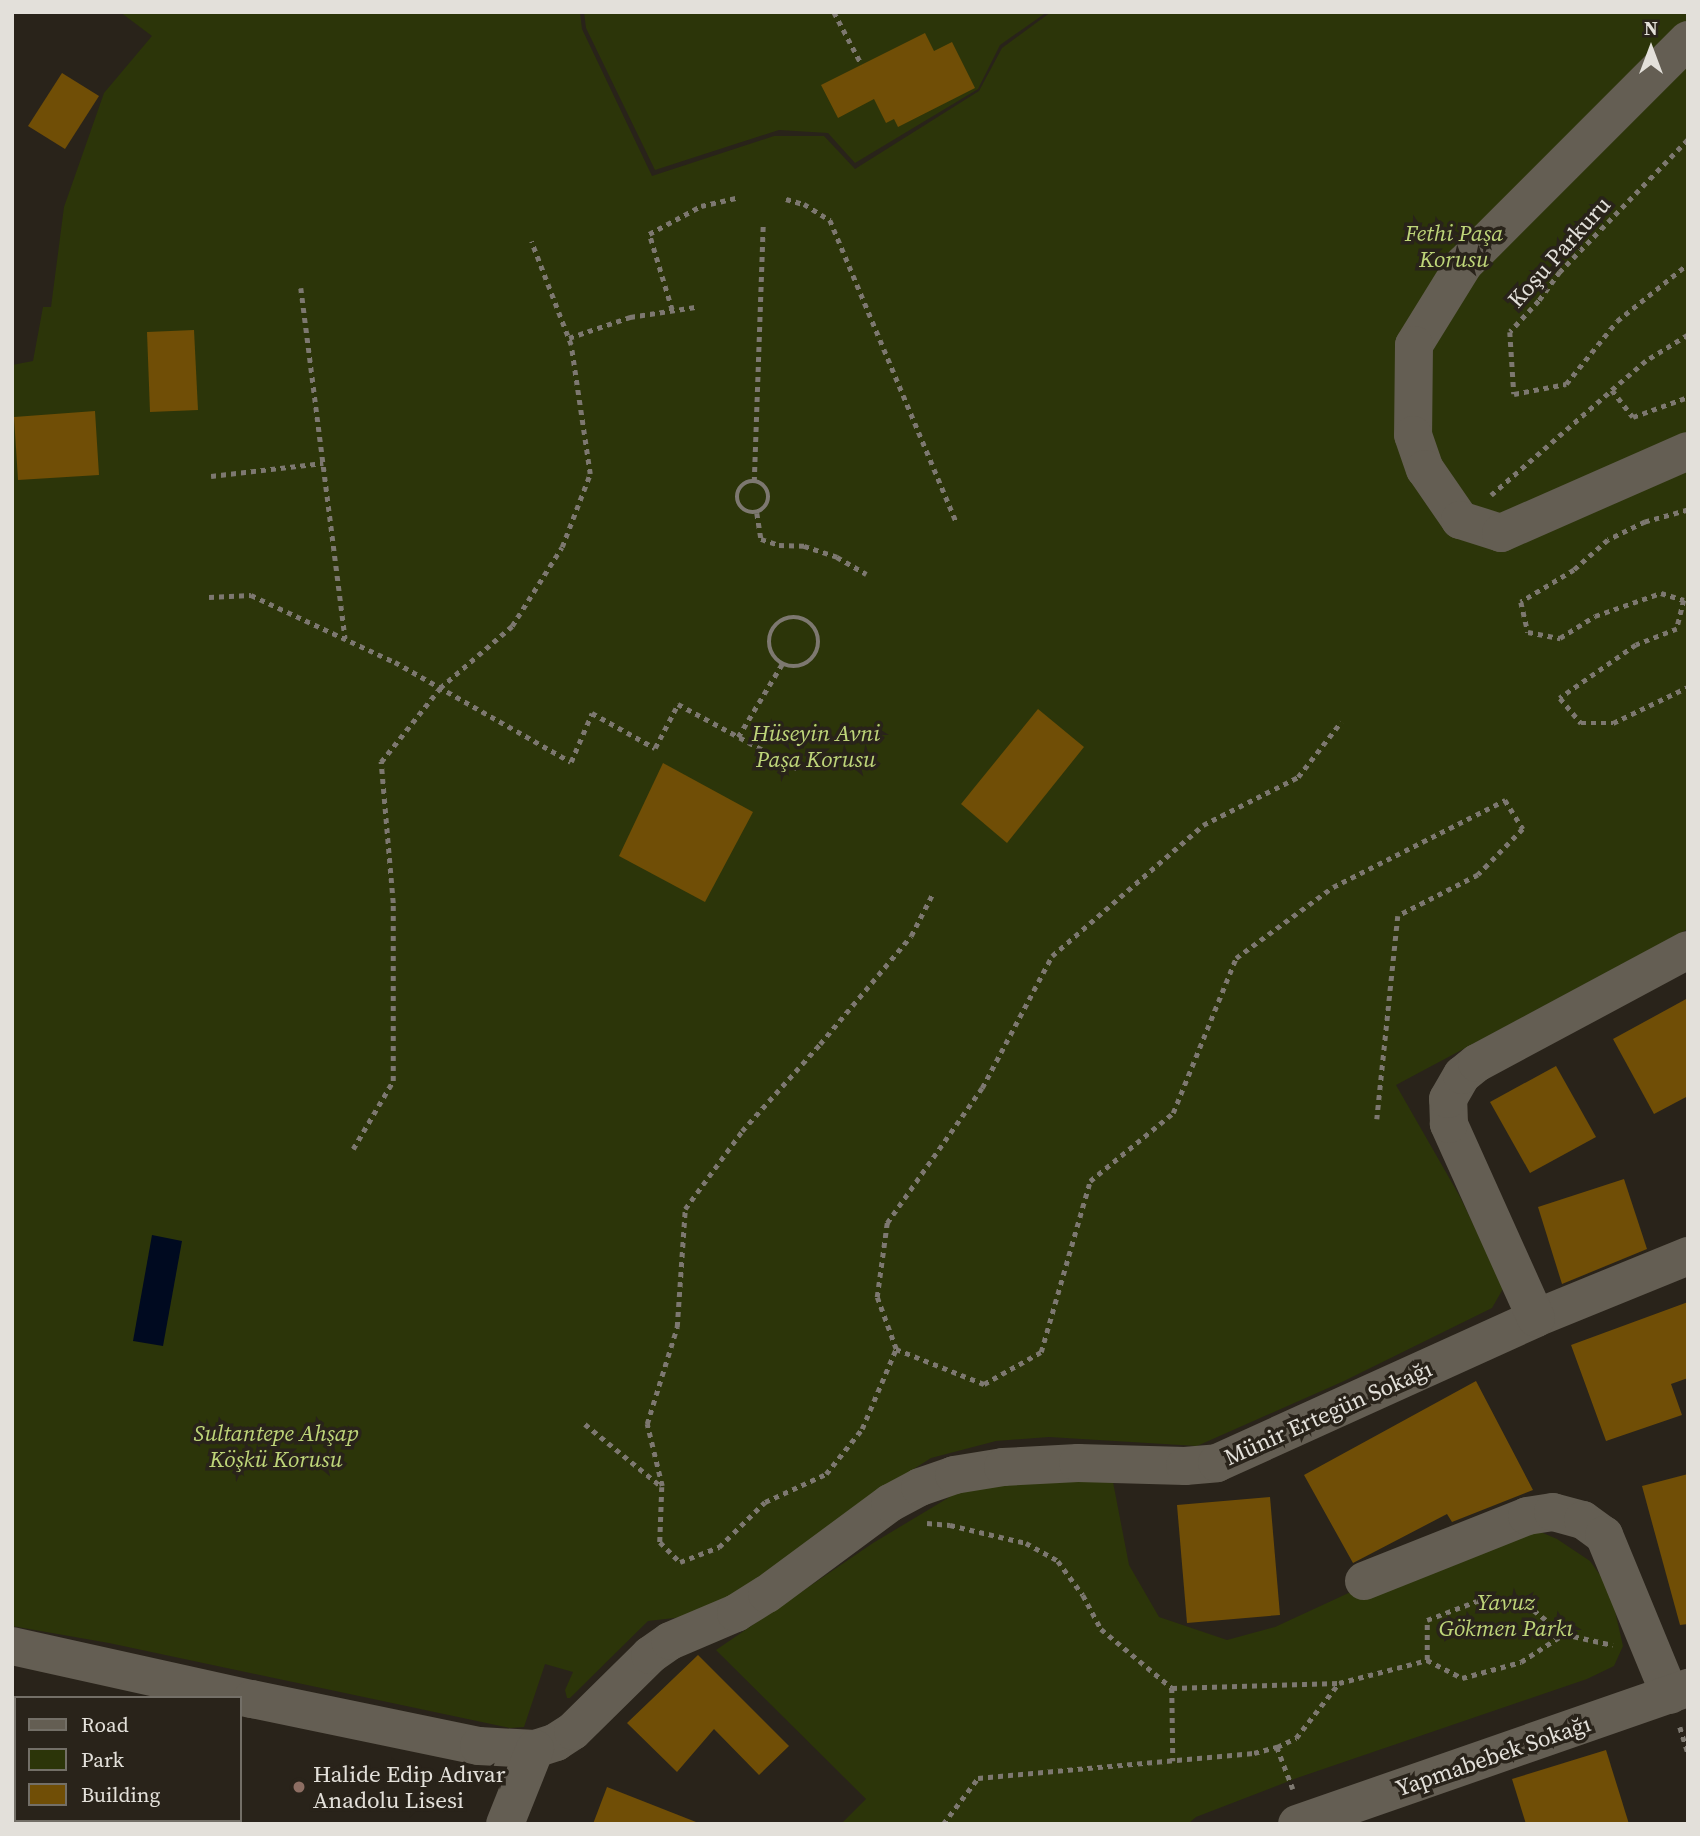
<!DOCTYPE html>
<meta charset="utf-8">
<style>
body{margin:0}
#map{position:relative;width:1700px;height:1836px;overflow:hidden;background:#29231a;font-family:"Source Serif 4",serif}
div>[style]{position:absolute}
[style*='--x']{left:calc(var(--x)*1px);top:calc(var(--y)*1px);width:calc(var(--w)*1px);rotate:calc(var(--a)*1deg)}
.green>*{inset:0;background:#2c3509}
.water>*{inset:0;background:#000a20}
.building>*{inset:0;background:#704e06}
.path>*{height:4.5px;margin-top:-2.25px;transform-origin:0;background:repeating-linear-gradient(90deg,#7d7870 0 5px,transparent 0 10px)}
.path>.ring{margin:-2.25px;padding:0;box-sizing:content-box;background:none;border:4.5px solid #7d7870;border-radius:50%}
.minor>*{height:38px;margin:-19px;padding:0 19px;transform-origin:19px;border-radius:19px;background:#645e53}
.dots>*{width:19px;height:19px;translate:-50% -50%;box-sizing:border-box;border:4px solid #29231a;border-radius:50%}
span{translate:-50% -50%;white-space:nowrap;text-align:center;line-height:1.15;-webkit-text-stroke:7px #29231a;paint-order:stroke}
.park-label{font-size:23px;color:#bed579;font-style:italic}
.street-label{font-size:23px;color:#e3e0da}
.poi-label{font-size:23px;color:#e3e0da}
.left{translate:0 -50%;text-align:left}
.frame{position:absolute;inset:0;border:14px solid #e3e0da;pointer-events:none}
.legend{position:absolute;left:14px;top:1696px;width:228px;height:126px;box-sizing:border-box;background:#29231a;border:2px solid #736f67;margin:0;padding:9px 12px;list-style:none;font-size:21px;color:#e3e0da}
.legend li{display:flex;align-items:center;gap:14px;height:35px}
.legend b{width:35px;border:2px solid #736f67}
.north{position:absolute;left:1616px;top:14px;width:70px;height:70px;-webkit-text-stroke:5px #29231a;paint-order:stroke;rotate:0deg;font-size:19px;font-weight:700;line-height:28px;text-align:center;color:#e3e0da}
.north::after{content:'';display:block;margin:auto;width:24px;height:32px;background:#e3e0da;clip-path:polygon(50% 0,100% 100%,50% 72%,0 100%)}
</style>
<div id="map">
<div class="green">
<i style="clip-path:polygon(120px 12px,580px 12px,582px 29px,652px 176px,774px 136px,824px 136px,855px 169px,979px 91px,1002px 48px,1051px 12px,1688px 12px,1688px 929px,1396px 1085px,1459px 1195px,1504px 1287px,1492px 1308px,1344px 1381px,1197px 1446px,1049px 1437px,996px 1441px,931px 1458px,873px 1495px,747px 1590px,692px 1616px,648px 1621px,570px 1698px,567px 1698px,565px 1690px,573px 1672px,545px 1664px,524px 1727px,510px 1728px,109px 1643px,12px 1626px,12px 365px,33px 361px,43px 307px,51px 307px,64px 207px,104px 93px,152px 36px)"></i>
<i style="clip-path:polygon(584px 12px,1047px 12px,1000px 45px,978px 89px,855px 163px,828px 133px,779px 130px,655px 170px,586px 28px)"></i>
<i style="clip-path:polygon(983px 1477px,1113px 1482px,1129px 1565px,1159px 1617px,1227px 1640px,1275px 1627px,1381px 1578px,1529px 1527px,1557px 1539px,1590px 1561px,1610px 1589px,1623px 1646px,1614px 1666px,1587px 1679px,1297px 1778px,1196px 1817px,1188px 1824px,841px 1824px,866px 1799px,716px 1650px,873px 1543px)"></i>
</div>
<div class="water">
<i style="clip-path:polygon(152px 1235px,182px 1241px,163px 1346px,133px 1341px)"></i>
</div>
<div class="building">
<i style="clip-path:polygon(925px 33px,934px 51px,952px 42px,975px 88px,898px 127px,894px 119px,886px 123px,874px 99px,838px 118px,821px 85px)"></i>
<i style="clip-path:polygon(62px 73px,99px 96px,65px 149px,28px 126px)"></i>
<i style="clip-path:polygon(194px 330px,198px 410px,150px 412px,147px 332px)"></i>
<i style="clip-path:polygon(95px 411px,99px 475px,18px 480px,14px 417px)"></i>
<i style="clip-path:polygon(1038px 709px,1084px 747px,1007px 843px,961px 804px)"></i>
<i style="clip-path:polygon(663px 763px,753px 812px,705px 902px,619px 856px)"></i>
<i style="clip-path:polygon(1688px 998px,1688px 1096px,1654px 1114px,1613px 1039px)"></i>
<i style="clip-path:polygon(1556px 1066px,1596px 1137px,1530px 1173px,1490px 1102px)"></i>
<i style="clip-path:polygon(1624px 1179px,1647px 1249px,1562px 1284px,1538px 1207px)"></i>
<i style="clip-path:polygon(1688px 1302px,1688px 1378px,1671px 1384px,1682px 1415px,1606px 1441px,1571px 1345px)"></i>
<i style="clip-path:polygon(1476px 1381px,1533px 1490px,1452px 1522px,1447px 1514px,1353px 1563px,1304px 1475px)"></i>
<i style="clip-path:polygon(1688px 1474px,1688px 1624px,1680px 1625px,1642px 1486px)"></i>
<i style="clip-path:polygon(1270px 1497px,1280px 1615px,1187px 1623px,1177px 1505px)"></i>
<i style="clip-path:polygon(698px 1655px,789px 1746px,759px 1775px,714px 1729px,677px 1772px,627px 1723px)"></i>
<i style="clip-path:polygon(1606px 1750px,1629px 1824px,1526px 1824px,1512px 1779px)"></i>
<i style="clip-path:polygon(607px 1787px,696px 1822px,696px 1824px,593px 1824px)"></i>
</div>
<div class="path">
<i style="--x:834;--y:12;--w:60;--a:62.2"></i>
<i style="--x:1688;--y:140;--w:184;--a:134.1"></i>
<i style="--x:1560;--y:272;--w:36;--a:126"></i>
<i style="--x:1539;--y:301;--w:42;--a:133.1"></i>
<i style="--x:1510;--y:332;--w:62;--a:86.3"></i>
<i style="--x:1514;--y:394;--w:53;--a:-10.9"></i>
<i style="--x:1566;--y:384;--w:81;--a:-51"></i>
<i style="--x:1617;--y:321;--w:91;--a:-38.8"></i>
<i style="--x:786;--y:199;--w:19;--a:16"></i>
<i style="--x:804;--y:204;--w:31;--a:32"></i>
<i style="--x:830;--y:220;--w:329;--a:67.3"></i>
<i style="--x:301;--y:288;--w:353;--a:82.8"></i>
<i style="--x:672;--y:310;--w:79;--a:-106.8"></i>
<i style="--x:649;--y:234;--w:59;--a:-28.3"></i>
<i style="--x:701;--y:206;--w:39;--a:-13"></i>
<i style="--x:1688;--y:335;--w:49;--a:148.2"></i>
<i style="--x:1646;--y:361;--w:45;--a:139.5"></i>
<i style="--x:1612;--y:390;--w:34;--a:52"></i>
<i style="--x:1633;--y:417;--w:59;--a:-20"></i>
<i style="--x:569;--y:338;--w:65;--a:-19"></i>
<i style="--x:630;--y:317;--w:66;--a:-8.7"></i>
<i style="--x:211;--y:476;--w:113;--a:-6.6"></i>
<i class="ring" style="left:737px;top:481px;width:27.5px;height:27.5px"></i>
<i style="--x:754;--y:482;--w:259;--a:-88"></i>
<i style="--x:1491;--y:495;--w:160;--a:-41"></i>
<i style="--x:1688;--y:510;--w:45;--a:164.4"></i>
<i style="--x:1645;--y:522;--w:41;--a:154.1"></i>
<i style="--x:1608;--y:540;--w:45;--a:138.6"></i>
<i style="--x:1574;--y:570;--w:62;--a:148.9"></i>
<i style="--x:1521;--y:602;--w:31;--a:77"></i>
<i style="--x:1528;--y:632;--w:33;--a:11"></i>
<i style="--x:1560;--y:638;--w:41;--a:-32.2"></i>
<i style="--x:1595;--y:616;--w:70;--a:-19.2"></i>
<i style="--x:1661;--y:593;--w:24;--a:17"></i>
<i style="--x:1684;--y:600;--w:30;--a:104"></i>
<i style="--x:1677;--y:629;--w:44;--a:158.7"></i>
<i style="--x:1636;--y:645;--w:93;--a:145.1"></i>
<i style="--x:1560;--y:698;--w:33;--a:50"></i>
<i style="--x:1581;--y:723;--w:32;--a:0"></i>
<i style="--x:1613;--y:723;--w:83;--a:-25.6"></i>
<i style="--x:757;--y:513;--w:26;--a:81"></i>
<i style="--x:761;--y:539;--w:19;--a:18"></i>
<i style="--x:779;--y:545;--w:25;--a:2"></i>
<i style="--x:804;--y:546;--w:35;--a:18"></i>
<i style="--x:837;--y:557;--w:34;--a:30"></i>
<i style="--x:209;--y:597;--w:42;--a:-2.7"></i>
<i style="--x:251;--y:595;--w:159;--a:25"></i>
<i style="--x:395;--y:662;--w:202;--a:29.6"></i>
<i style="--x:571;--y:762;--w:53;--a:-66.8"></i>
<i style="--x:592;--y:713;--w:72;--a:29.1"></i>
<i style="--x:655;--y:748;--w:50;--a:-62.4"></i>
<i style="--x:678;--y:704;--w:136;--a:28.4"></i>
<i class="ring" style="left:769px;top:617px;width:45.5px;height:45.5px"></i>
<i style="--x:738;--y:737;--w:85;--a:-58.9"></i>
<i style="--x:353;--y:1149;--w:79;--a:-59.5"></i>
<i style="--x:393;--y:1081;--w:178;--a:-90"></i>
<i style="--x:393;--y:903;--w:142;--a:-94.9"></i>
<i style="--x:381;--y:762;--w:95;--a:-51.4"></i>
<i style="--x:440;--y:688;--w:95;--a:-40.7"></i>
<i style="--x:512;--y:626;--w:93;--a:-57.7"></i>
<i style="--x:562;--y:547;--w:78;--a:-69"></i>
<i style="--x:590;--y:474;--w:130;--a:-98.4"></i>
<i style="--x:571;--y:345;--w:111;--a:-111"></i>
<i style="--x:896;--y:1349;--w:55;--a:-110.1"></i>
<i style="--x:877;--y:1297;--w:75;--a:-82.3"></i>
<i style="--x:887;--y:1223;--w:165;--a:-54.9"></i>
<i style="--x:982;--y:1088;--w:149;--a:-62.1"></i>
<i style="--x:1052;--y:956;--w:200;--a:-40.9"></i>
<i style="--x:1203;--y:825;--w:106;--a:-26.8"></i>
<i style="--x:1298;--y:777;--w:70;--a:-52"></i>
<i style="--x:585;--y:1424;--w:99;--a:39.3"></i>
<i style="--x:662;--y:1487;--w:55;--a:92.1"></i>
<i style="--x:660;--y:1542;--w:28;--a:45"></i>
<i style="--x:680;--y:1562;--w:42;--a:-21"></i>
<i style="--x:719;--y:1547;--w:64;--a:-44.4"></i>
<i style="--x:765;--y:1502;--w:67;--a:-24.7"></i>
<i style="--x:826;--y:1474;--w:58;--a:-51.3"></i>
<i style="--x:862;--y:1429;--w:87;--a:-67"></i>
<i style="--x:896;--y:1349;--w:95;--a:21.7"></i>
<i style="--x:984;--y:1384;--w:65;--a:-29.3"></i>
<i style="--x:1041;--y:1352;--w:178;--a:-74"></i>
<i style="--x:1090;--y:1181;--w:107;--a:-39.3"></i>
<i style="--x:1173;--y:1113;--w:167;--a:-67.9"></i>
<i style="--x:1236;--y:958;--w:120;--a:-36.2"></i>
<i style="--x:1333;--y:887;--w:193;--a:-26.8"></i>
<i style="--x:1505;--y:800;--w:34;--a:58"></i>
<i style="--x:1523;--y:829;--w:64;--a:134.4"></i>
<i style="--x:1478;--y:875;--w:90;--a:152.9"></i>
<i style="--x:1398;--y:916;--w:204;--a:95.9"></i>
<i style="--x:662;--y:1486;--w:64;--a:-103.6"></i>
<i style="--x:647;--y:1424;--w:102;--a:-72.8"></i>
<i style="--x:677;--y:1327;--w:118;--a:-86.1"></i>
<i style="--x:685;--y:1209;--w:97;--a:-53.8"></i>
<i style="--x:742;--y:1131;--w:117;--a:-48.1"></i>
<i style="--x:820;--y:1044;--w:141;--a:-49.9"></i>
<i style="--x:911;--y:936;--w:48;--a:-62.9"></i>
<i style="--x:927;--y:1523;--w:23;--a:5"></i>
<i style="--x:950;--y:1525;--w:78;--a:13.3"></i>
<i style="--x:1026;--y:1543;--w:37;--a:29"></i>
<i style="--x:1058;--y:1561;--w:42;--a:53.7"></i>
<i style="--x:1083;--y:1595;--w:38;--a:62"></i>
<i style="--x:1101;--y:1629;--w:92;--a:39.7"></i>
<i style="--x:1172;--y:1688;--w:167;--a:-1.7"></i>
<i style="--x:1339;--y:1683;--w:91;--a:-14.6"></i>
<i style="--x:1427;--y:1660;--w:39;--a:27"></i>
<i style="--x:1462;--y:1678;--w:61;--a:-15.2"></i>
<i style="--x:1521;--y:1662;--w:51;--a:-33.1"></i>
<i style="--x:1564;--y:1634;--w:50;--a:12.7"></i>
<i style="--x:1427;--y:1660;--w:40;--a:-90"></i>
<i style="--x:1427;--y:1620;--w:53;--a:-20.8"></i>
<i style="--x:1477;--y:1601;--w:49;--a:3.5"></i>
<i style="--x:1526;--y:1604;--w:48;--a:38.3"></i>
<i style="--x:1172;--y:1688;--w:73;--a:89.2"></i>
<i style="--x:1680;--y:1727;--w:27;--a:73"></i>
<i style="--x:1277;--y:1747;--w:45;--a:69.1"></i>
<i style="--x:943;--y:1824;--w:58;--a:-52.7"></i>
<i style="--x:978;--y:1778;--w:277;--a:-5.2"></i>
<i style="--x:1254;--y:1753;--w:24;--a:-15"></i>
<i style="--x:1277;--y:1747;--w:21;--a:-25"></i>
<i style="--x:1296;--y:1738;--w:70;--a:-52"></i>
</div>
<div class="minor">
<i style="--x:1688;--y:40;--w:317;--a:135"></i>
<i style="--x:1464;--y:264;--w:95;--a:121.7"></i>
<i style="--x:1414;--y:345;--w:90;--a:90.6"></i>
<i style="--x:1413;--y:435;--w:36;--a:71"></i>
<i style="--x:1425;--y:469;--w:62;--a:55.5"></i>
<i style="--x:1460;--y:520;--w:43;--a:17.6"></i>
<i style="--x:1501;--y:533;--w:204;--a:-23.7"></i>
<i style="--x:1536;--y:1318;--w:164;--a:-22.2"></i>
<i style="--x:1364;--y:1581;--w:175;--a:-21.7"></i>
<i style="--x:1527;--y:1516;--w:26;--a:-9"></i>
<i style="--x:1553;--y:1512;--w:31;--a:15"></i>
<i style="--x:1583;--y:1520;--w:26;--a:36"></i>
<i style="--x:1604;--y:1535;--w:173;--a:67.6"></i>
<i style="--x:12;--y:1646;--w:246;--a:12.5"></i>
<i style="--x:252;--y:1699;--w:232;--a:11.7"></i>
<i style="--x:479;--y:1746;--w:56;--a:3.1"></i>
<i style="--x:535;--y:1749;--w:22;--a:-18"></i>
<i style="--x:556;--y:1742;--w:20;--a:-33"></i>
<i style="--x:573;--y:1731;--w:108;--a:-44.6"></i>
<i style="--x:650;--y:1655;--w:24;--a:-35"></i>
<i style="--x:670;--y:1641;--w:72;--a:-23"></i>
<i style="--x:736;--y:1613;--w:36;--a:-32"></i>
<i style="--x:767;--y:1594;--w:153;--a:-36.5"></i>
<i style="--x:890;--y:1503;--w:34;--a:-28"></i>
<i style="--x:920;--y:1487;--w:36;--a:-19"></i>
<i style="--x:954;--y:1475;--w:50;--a:-9.3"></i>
<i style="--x:1003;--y:1467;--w:75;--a:-3.1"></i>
<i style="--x:1078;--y:1463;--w:107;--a:1.6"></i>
<i style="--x:1185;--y:1466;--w:32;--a:-5"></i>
<i style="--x:1217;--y:1463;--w:350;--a:-24.4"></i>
<i style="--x:1536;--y:1318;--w:213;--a:-114.2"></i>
<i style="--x:1449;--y:1124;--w:25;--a:-92"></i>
<i style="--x:1448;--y:1099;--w:28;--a:-60"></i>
<i style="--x:1462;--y:1075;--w:19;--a:-39"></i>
<i style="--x:1477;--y:1063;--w:239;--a:-28.2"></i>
<i style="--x:505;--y:1824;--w:81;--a:-68.2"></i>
<i style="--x:1297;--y:1824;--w:414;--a:-19.2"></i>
</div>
<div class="dots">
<i style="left:299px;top:1787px;background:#8d6e63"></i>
</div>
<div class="park-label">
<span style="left:1454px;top:246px">Fethi Paşa<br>Korusu</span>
<span style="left:816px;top:746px">Hüseyin Avni<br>Paşa Korusu</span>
<span style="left:276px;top:1446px">Sultantepe Ahşap<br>Köşkü Korusu</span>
<span style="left:1506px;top:1615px">Yavuz<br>Gökmen Parkı</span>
</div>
<div class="street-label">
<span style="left:1559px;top:252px;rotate:-48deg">Koşu Parkuru</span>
<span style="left:1328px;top:1413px;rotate:-24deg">Münir Ertegün Sokağı</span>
<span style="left:1493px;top:1756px;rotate:-19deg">Yapmabebek Sokağı</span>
</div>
<div class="poi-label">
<span class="left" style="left:313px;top:1787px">Halide Edip Adıvar<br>Anadolu Lisesi</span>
</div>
<div class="frame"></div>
<ul class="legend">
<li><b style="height:9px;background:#645e53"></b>Road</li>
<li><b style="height:19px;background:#2c3509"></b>Park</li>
<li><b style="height:19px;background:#704e06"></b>Building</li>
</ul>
<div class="north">N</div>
</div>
